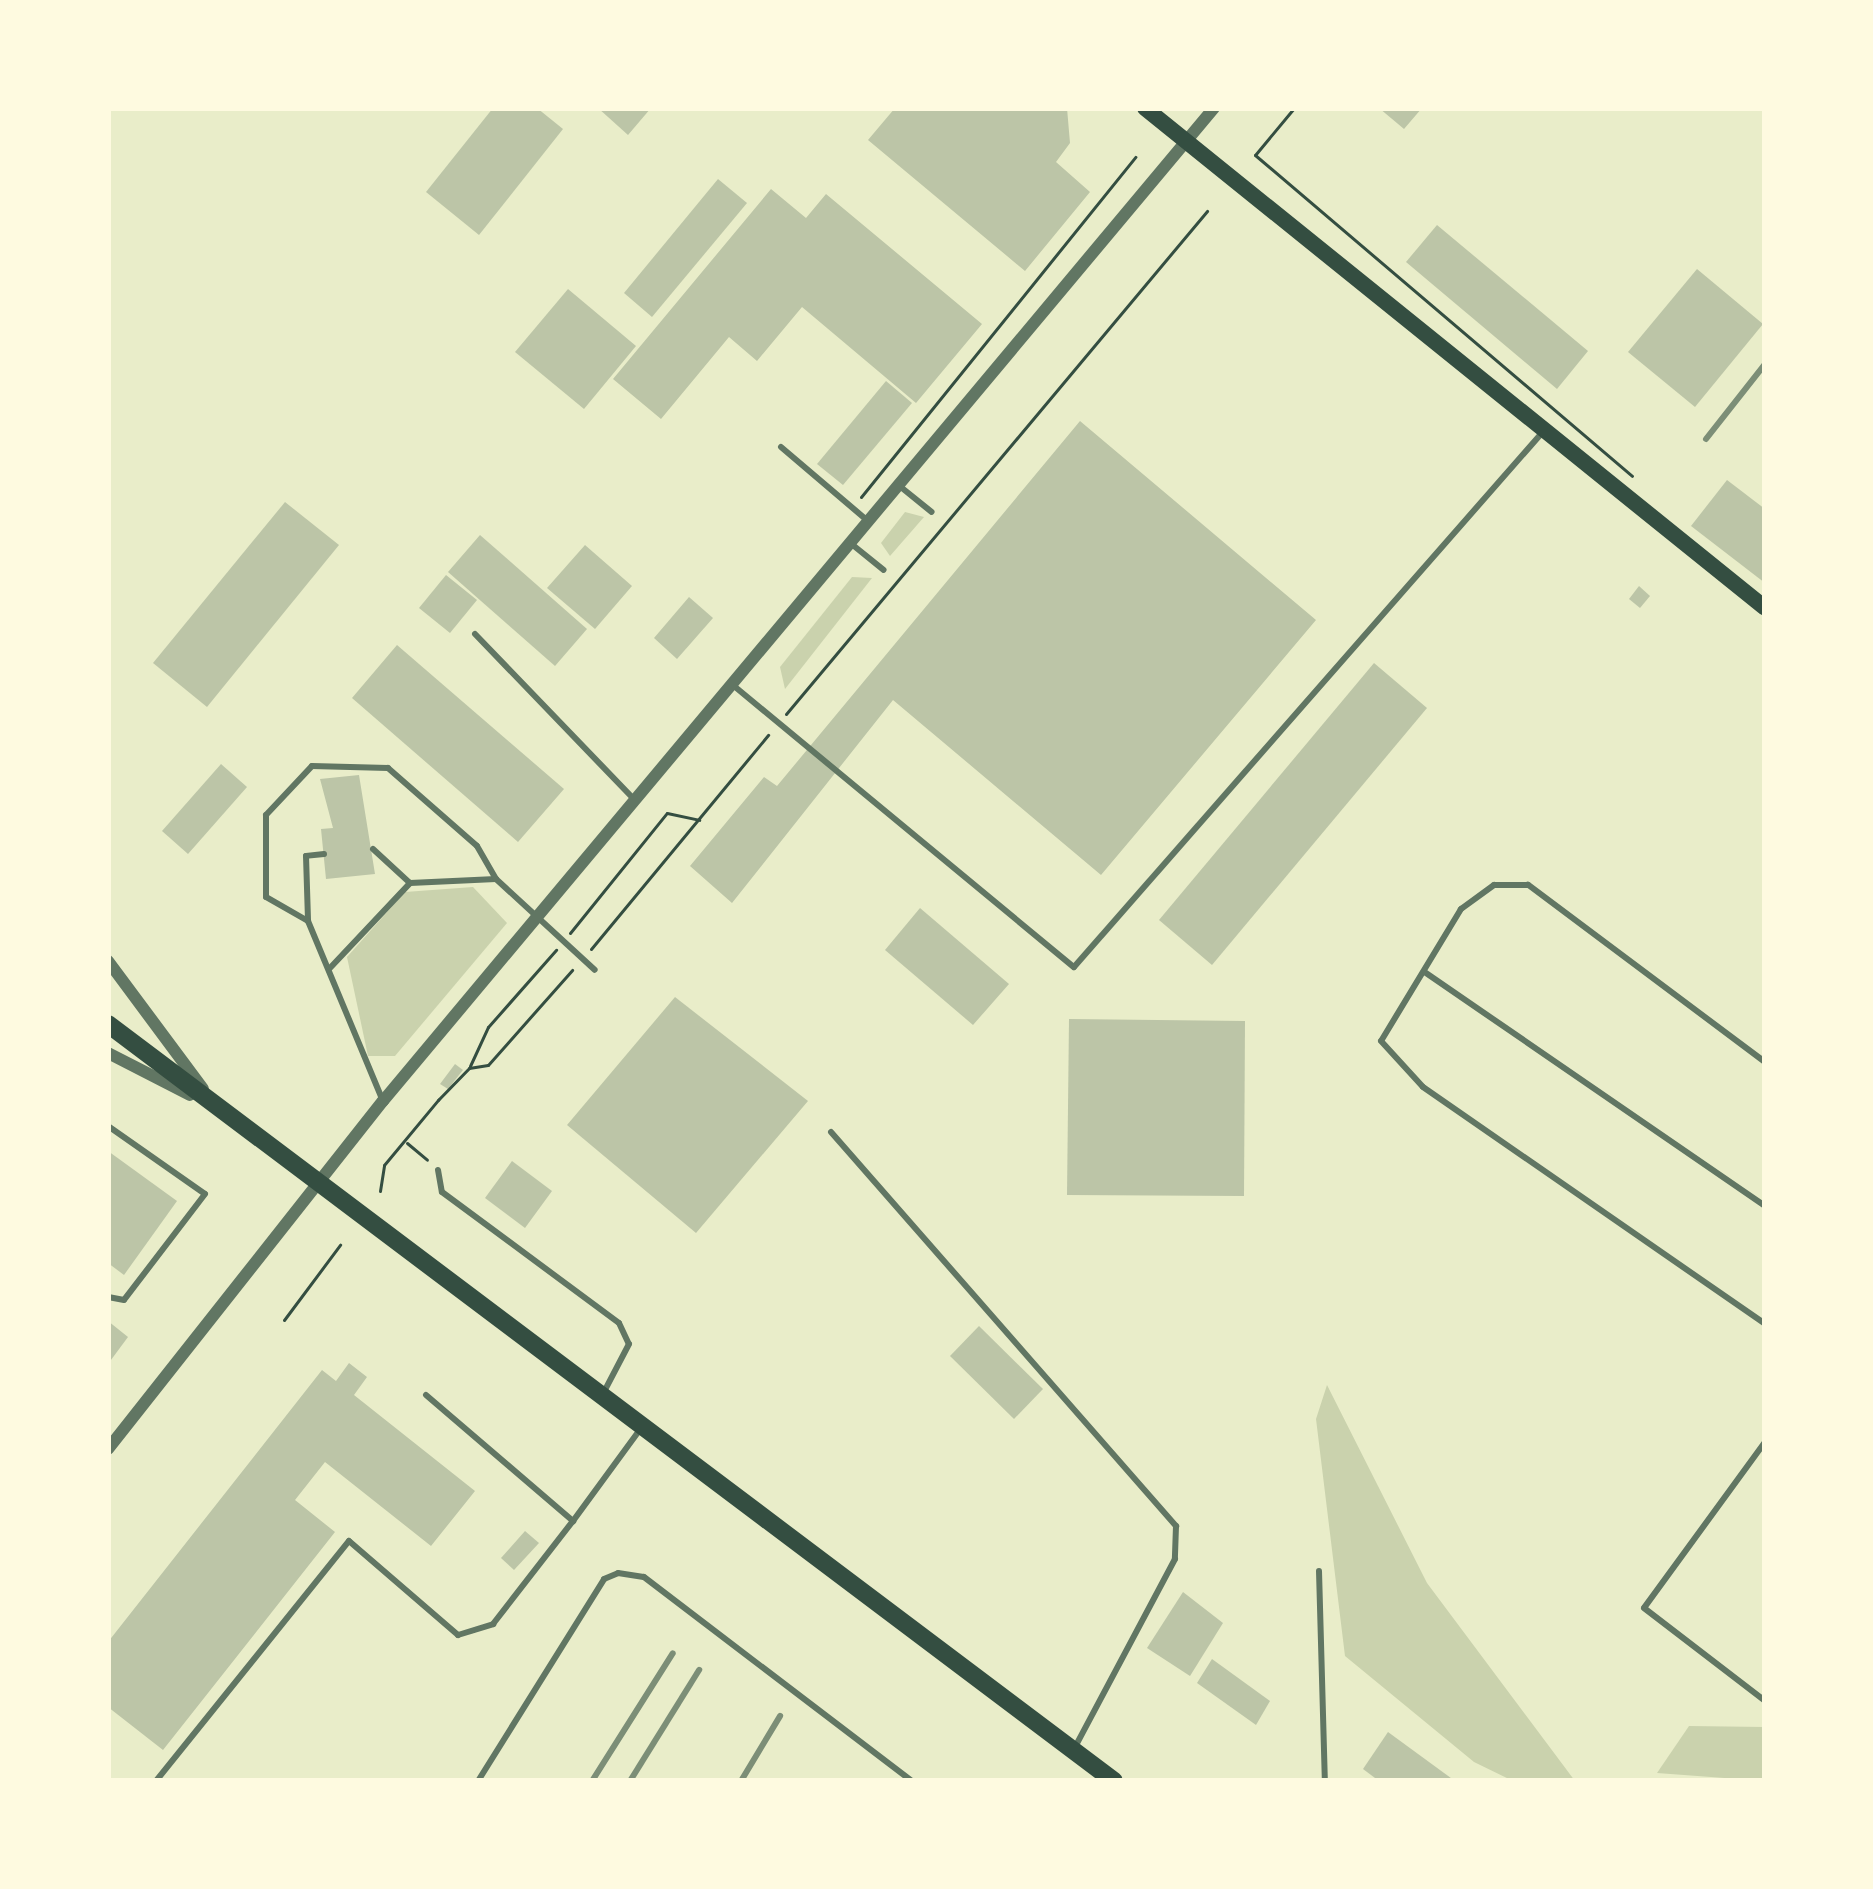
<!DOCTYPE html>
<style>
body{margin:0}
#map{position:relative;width:1873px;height:1889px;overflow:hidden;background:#e9edc9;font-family:Barlow,sans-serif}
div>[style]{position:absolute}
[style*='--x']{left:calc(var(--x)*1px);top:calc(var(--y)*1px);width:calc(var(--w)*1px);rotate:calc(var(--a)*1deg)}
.green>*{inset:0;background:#cad2ad}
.building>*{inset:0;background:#bcc5a7}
.path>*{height:3px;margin:-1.5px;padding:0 1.5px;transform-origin:1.5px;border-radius:1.5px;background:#344e41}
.service>*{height:6px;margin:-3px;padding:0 3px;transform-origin:3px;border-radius:3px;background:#617663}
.minor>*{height:12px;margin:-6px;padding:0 6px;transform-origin:6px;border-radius:6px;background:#617663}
.secondary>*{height:16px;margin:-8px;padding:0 8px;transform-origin:8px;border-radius:8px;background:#344e41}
.primary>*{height:18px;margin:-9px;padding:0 9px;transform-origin:9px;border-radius:9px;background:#344e41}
.rail>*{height:6px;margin:-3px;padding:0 3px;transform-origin:3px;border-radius:3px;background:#7c8e77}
span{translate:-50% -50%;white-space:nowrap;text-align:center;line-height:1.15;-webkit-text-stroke:10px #fefae0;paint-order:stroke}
.frame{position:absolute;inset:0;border:111px solid #fefae0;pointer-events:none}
</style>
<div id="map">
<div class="green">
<i style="clip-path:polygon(905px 512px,924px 517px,890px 556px,881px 543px)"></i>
<i style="clip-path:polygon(852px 577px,872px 578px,785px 689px,780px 667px)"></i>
<i style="clip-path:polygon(473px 887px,507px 923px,395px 1056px,368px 1056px,347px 957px,405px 892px)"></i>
<i style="clip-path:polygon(1327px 1385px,1427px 1583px,1575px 1781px,1513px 1781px,1474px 1762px,1345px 1656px,1316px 1419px)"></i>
<i style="clip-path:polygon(1689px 1726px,1765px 1727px,1765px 1781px,1657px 1773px)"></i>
</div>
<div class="building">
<i style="clip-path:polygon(493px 108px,537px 108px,563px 129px,479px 235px,426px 192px)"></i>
<i style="clip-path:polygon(598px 108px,651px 108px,628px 135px)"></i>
<i style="clip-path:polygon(895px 108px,1067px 108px,1070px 143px,1056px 162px,1090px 192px,1025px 271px,868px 140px)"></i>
<i style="clip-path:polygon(1379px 108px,1422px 108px,1404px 129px)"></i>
<i style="clip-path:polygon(718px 179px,747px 203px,652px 317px,624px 293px)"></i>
<i style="clip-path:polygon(771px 189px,806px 218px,826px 194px,982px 324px,916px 403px,802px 307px,757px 361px,729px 337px,661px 419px,613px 379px)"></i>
<i style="clip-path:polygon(1437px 225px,1588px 351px,1557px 389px,1406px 262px)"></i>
<i style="clip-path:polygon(1697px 269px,1763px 324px,1695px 407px,1628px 352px)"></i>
<i style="clip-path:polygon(568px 289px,636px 346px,584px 409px,515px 352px)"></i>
<i style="clip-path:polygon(886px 381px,912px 403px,843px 485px,817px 464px)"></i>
<i style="clip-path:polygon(1080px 421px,1316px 620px,1101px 875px,893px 700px,732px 903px,690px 866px,764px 777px,777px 786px)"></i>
<i style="clip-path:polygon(1727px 480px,1765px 509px,1765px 583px,1691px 526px)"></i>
<i style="clip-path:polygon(285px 502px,339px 545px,207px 707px,153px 663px)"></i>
<i style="clip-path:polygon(480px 535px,587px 629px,555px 666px,448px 572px)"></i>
<i style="clip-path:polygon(585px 545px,632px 586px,595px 629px,547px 588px)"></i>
<i style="clip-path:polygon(446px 575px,477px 600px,450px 633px,419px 608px)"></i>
<i style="clip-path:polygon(1639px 586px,1650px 596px,1640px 608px,1629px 599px)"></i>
<i style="clip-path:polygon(689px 597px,713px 618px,677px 659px,654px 638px)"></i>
<i style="clip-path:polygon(397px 645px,564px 789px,518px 842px,352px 698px)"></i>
<i style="clip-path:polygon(1374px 663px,1427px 708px,1212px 965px,1159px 920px)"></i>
<i style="clip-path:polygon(221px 764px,247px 787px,188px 854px,162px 831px)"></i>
<i style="clip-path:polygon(359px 775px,375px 874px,326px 879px,321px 829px,333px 828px,320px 779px)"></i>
<i style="clip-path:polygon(920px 908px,1009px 984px,973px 1025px,885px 950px)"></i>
<i style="clip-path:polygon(675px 997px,808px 1101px,696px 1233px,567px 1125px)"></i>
<i style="clip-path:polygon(1069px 1019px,1245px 1021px,1244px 1196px,1067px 1195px)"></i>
<i style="clip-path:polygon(455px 1064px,463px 1070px,448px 1089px,440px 1084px)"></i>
<i style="clip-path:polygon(108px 1151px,177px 1201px,124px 1275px,108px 1263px)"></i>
<i style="clip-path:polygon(512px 1161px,552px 1191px,525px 1228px,485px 1198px)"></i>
<i style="clip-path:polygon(108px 1321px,128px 1337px,108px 1364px)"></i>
<i style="clip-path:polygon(979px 1326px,1043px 1389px,1014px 1419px,950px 1356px)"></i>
<i style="clip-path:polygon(349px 1363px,367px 1377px,354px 1395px,475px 1491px,431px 1546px,325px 1462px,295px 1500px,335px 1532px,163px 1750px,108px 1707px,108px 1642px,322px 1370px,336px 1381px)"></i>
<i style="clip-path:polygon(525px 1531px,539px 1543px,514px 1570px,501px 1558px)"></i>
<i style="clip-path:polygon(1183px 1592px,1223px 1623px,1190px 1676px,1147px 1648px)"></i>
<i style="clip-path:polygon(1212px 1659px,1270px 1701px,1256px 1725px,1197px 1683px)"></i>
<i style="clip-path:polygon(1388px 1732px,1455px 1781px,1379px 1781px,1363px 1769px)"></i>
</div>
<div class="path">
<i style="--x:1294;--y:108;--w:61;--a:129.7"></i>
<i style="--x:1255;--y:155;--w:495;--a:40.4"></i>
<i style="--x:861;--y:497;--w:437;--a:-51.1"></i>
<i style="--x:786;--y:714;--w:656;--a:-50.07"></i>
<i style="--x:570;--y:933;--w:154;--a:-51.1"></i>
<i style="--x:667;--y:813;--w:33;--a:12"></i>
<i style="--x:591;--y:949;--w:278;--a:-50.4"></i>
<i style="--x:470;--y:1066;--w:43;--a:-65.2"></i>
<i style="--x:488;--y:1027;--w:103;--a:-48.6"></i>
<i style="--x:407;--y:1143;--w:26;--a:40"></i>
<i style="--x:380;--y:1191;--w:26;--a:-81"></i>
<i style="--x:384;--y:1165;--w:85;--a:-50.3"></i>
<i style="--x:438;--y:1100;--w:45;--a:-45.9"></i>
<i style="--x:469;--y:1068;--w:19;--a:-9"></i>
<i style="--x:488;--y:1065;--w:127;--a:-48.5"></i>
<i style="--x:284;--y:1320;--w:94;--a:-53.3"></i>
</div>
<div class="service">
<i style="--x:781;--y:447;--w:116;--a:40.4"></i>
<i style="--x:902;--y:488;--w:38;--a:39"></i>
<i style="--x:854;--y:546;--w:38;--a:39"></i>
<i style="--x:475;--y:634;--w:229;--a:46.1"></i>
<i style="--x:734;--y:686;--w:441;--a:39.6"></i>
<i style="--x:1074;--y:967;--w:709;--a:-48.78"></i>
<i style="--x:373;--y:849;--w:50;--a:42.6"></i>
<i style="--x:410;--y:883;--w:86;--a:-2.7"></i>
<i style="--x:496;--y:879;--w:134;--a:42.6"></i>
<i style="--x:324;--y:854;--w:18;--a:174"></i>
<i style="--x:306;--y:856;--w:65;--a:88.2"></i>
<i style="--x:308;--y:921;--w:195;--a:67.4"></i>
<i style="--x:308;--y:921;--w:48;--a:-150.3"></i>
<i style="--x:266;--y:897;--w:82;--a:-90"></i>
<i style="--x:266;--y:815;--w:67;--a:-46.8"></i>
<i style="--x:312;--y:766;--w:76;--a:1.5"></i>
<i style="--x:388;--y:768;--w:118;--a:41.2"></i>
<i style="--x:477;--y:846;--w:38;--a:60"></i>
<i style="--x:330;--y:968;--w:117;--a:-46.7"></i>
<i style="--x:1426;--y:973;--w:411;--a:34.5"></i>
<i style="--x:1765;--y:1062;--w:296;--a:-143.2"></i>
<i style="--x:1528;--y:885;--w:34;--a:180"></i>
<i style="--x:1494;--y:885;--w:41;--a:144"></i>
<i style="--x:1461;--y:909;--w:154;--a:121.2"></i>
<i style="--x:1381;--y:1041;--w:62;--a:47.6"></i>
<i style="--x:1423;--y:1087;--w:416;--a:34.7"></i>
<i style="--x:108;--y:1126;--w:118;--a:35"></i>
<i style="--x:205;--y:1194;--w:133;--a:127.4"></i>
<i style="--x:124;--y:1300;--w:16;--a:-169"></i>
<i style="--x:831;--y:1132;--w:524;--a:48.79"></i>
<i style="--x:1176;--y:1526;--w:33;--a:92"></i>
<i style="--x:1175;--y:1559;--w:213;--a:118"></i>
<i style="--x:438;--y:1170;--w:22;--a:80"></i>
<i style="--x:442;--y:1192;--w:220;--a:36.5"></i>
<i style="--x:619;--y:1323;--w:23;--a:65"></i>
<i style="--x:629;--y:1344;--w:52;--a:117.6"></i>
<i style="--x:426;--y:1395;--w:194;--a:40.6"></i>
<i style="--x:573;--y:1521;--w:115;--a:-53.8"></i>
<i style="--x:1765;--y:1442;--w:205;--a:126.1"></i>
<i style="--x:1644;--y:1608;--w:153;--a:37.5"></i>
<i style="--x:1319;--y:1571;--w:210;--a:88.4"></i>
<i style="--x:156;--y:1781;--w:308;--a:-51.2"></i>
<i style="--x:349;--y:1541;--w:144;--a:40.8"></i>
<i style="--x:458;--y:1635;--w:37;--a:-17"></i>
<i style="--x:493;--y:1624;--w:130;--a:-52.2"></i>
<i style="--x:478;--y:1781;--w:238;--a:-58"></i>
<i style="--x:604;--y:1579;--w:15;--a:-23"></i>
<i style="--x:618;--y:1573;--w:26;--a:9"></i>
<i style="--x:644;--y:1577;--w:337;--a:37.3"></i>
</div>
<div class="minor">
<i style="--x:108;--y:961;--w:159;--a:53.4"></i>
<i style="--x:108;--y:1053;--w:92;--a:27.1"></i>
<i style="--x:108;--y:1449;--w:444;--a:-51.7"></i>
<i style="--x:383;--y:1101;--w:1295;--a:-50.08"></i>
</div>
<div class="secondary">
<i style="--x:1145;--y:108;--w:796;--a:38.88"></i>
</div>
<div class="primary">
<i style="--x:108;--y:1024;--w:1259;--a:36.96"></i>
</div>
<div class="rail">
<i style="--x:1706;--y:439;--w:95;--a:-51.8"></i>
<i style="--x:592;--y:1781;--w:151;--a:-57.7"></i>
<i style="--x:630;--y:1781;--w:131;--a:-58.1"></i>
<i style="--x:741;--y:1781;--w:76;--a:-59"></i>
</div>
<div class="frame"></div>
</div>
